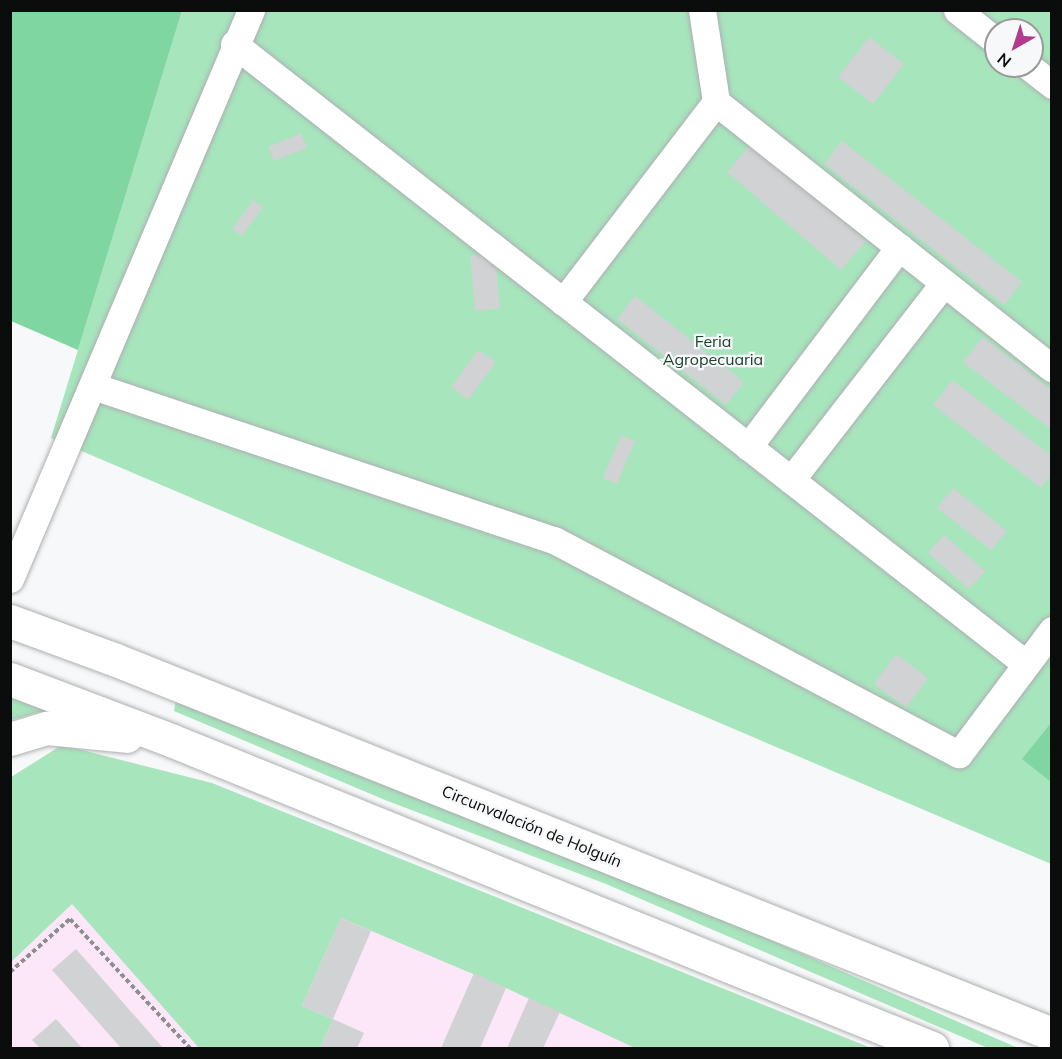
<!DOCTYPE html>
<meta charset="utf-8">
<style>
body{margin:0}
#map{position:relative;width:1062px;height:1059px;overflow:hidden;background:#f7f8f9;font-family:Mulish,sans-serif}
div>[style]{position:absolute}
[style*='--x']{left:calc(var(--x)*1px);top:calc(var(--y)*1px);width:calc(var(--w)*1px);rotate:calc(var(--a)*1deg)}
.education>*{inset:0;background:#fbe7f7}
.green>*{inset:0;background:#a7e5bd}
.forest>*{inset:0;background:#7fd6a0}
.building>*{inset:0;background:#d0d2d3}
.path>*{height:4px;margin-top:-2px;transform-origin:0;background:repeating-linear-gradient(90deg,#8d8e8f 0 4.5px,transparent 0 7.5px)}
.roads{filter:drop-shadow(0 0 2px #adafb0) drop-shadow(0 0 2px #adafb0)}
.minor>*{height:27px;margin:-13.5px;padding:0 13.5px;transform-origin:13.5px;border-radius:13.5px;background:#fff}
.highway>*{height:33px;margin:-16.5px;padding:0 16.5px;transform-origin:16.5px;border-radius:16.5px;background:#fff}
span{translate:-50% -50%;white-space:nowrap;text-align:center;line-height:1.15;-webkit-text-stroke:4.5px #f7f8f9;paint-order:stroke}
.park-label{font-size:16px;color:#1d422c}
.street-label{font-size:16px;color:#0b0c0c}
.frame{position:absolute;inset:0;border:12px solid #0b0c0c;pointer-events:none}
.north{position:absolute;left:984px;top:18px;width:60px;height:60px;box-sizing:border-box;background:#f7f8f9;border:2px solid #999a9a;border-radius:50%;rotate:219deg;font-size:16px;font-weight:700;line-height:24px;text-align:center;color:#0b0c0c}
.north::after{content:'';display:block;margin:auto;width:21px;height:27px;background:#b23a8f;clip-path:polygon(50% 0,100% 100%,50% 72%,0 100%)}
</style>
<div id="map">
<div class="education">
<i style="clip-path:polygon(11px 777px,212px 783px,871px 1048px,11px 1048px)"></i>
</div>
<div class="green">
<i style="clip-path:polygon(evenodd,182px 11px,1051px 11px,1051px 864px,51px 438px,182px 11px,996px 30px,1032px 30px,1032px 66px,996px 66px,996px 30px)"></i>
<i style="clip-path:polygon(10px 683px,46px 710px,11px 720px)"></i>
<i style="clip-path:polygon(176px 699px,670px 896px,1018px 1048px,988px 1048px,606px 884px,385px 800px,174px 711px)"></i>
<i style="clip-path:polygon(62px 745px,212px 783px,871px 1048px,635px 1048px,506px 988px,341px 918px,302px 1006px,333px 1019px,320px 1048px,199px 1048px,72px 904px,11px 962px,11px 777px)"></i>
</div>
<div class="forest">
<i style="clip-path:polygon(11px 10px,182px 11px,78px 350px,11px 321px)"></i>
<i style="clip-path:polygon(1051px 723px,1051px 782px,1022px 759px)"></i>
</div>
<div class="building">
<i style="clip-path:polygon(869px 37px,904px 64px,873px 104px,838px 77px)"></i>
<i style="clip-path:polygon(301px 133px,307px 148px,274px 161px,268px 147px)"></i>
<i style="clip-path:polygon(842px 141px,1022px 282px,1004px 305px,824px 164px)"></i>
<i style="clip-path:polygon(752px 143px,866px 241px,841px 270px,727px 172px)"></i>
<i style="clip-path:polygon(253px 200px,263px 207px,242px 236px,232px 229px)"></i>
<i style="clip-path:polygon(495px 254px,500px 308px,475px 311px,470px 256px)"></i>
<i style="clip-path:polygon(635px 296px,744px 382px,726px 405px,617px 319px)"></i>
<i style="clip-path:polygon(983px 337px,1052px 390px,1052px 430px,963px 362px)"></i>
<i style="clip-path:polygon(478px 350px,496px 362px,468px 400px,451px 387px)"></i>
<i style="clip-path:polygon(952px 380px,1052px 456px,1052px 474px,1041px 488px,933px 405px)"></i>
<i style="clip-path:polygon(621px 435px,635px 441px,617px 484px,603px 478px)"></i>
<i style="clip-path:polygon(953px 488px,1007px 531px,991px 550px,937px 508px)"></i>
<i style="clip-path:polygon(944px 535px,985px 571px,969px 589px,928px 553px)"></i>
<i style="clip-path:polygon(896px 654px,928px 678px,906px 708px,874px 684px)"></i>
<i style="clip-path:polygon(341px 918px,371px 931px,333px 1019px,302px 1006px)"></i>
<i style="clip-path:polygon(76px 949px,163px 1048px,121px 1048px,52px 970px)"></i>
<i style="clip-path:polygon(474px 973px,506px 988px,480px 1048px,441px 1048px)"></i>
<i style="clip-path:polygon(529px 998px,560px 1012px,543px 1048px,507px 1048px)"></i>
<i style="clip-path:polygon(56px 1019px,82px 1048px,40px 1048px,32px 1040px)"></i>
<i style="clip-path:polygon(333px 1019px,364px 1033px,357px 1048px,320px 1048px)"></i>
</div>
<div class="path">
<i style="--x:10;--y:972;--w:80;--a:-41.5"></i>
<i style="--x:70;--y:919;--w:176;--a:47.1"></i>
</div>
<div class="roads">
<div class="minor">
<i style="--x:702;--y:10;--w:93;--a:81.3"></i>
<i style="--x:716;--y:102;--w:429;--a:38.4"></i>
<i style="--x:957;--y:10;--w:50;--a:38.5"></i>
<i style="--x:234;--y:44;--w:1006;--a:38.05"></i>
<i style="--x:1028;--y:66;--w:31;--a:38"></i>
<i style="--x:563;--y:302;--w:252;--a:-52.6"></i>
<i style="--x:93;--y:386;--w:486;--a:18.5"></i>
<i style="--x:554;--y:540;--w:458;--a:27.9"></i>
<i style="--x:959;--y:754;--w:155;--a:-53.1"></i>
<i style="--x:748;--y:447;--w:251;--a:-52.9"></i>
<i style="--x:791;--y:480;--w:249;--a:-52.2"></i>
<i style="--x:10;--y:579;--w:618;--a:-67.04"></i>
</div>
<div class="highway">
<i style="--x:10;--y:621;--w:113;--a:20.2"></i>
<i style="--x:116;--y:660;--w:1008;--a:21.78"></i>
<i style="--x:10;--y:679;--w:174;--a:20.8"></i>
<i style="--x:173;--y:741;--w:819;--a:22.02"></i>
<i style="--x:10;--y:739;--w:39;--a:-17"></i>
<i style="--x:47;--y:728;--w:80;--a:5.7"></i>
</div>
</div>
<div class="park-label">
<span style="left:713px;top:350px">Feria<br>Agropecuaria</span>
</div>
<div class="street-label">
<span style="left:532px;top:826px;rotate:22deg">Circunvalación de Holguín</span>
</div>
<div class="frame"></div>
<div class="north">N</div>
</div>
